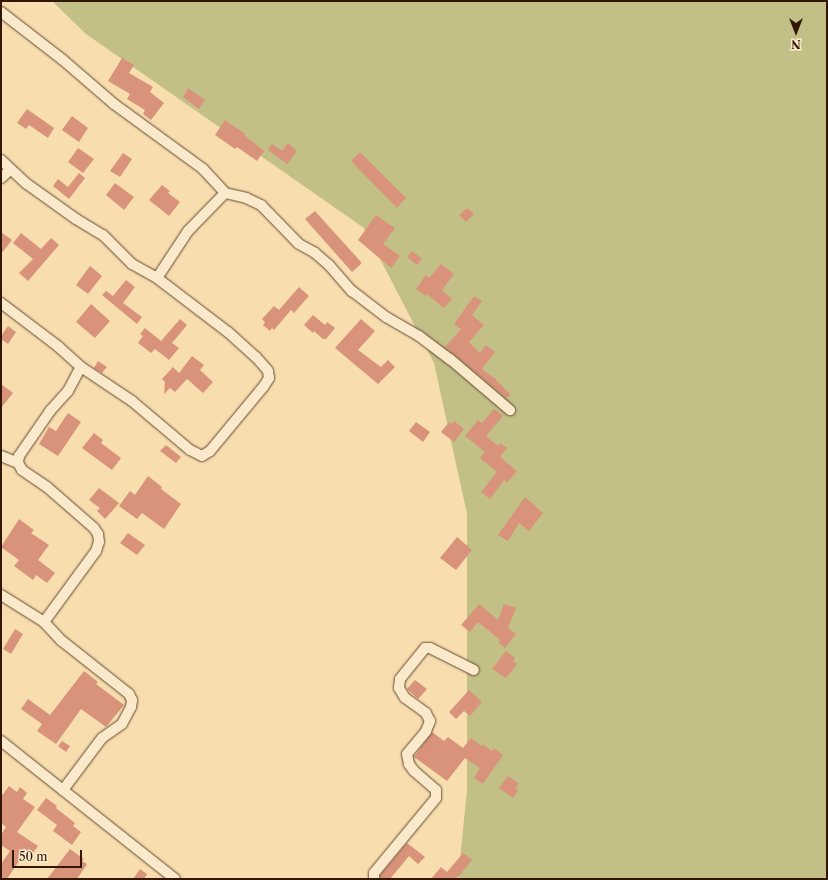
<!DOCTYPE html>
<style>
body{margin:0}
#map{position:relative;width:828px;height:880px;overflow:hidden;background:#f8deaf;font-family:"Libre Caslon Text",serif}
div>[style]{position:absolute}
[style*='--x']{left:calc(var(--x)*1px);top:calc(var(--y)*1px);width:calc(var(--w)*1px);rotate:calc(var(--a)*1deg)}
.green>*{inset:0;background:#c2c087}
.building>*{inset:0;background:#d8937a}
.roads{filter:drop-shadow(0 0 1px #644830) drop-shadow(0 0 1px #644830)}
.minor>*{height:10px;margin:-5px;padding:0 5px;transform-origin:5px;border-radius:5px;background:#faeacb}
span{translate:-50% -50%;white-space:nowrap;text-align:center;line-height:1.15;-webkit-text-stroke:3.5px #faeacb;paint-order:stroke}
.frame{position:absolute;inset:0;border:2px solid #321606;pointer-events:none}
.north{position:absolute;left:776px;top:12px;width:40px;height:40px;-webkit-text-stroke:3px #faeacb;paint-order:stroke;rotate:180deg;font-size:11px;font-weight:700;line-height:16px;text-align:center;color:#321606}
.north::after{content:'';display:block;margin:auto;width:14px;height:18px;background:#321606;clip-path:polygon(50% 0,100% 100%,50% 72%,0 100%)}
.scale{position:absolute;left:12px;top:850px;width:70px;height:18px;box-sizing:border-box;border:2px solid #321606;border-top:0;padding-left:5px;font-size:12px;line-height:14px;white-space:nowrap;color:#321606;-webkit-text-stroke:3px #faeacb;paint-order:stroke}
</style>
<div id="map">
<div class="green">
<i style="clip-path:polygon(52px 1px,827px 1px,827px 879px,458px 879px,467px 790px,467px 514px,434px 363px,364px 228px,86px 34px)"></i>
</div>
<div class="building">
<i style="clip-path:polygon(122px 58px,134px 65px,129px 73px,153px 87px,150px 92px,164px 103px,151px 120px,143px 114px,145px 110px,127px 99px,130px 94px,108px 81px)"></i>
<i style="clip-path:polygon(188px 88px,205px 100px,199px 109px,183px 97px)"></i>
<i style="clip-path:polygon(27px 109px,54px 128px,48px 138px,29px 125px,26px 129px,17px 123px)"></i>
<i style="clip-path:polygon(72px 116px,88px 128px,79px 142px,62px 130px)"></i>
<i style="clip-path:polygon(225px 120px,245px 134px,244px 135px,264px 151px,257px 161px,237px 147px,235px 149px,215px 135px)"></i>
<i style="clip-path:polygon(288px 143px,297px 151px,287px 164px,268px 150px,272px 144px,282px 151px)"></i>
<i style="clip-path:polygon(78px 148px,94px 159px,83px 173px,68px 162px)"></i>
<i style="clip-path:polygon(360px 152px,406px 198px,397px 208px,351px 161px)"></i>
<i style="clip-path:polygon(123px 153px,132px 159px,120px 177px,110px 171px)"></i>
<i style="clip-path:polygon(79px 173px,85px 178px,69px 199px,53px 186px,58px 179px,68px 187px)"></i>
<i style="clip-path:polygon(115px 183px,134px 197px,124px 210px,106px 195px)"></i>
<i style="clip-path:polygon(162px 185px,170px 191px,168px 193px,180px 202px,169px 216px,149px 200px)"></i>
<i style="clip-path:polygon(467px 208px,474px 214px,466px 222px,459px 215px)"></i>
<i style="clip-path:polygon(315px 211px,361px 262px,361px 264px,352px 272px,305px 219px)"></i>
<i style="clip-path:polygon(376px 215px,395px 228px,383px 244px,400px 256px,391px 268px,358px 240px)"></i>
<i style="clip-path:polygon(1px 232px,12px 240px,1px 254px)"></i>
<i style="clip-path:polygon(21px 233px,41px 249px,51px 238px,59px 245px,28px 281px,19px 273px,33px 259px,13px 243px)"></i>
<i style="clip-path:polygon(412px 251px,422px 259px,417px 265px,407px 257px)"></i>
<i style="clip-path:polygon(441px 264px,454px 274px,442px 290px,452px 299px,444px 308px,427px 294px,426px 296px,416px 289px,426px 275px,429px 278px)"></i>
<i style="clip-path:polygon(90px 266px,102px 276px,88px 294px,76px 285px)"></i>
<i style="clip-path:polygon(126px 280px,135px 287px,123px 303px,142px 317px,137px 324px,102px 295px,106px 291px,113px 296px)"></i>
<i style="clip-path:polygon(299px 287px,309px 296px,294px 313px,291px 310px,274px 330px,272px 328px,270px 331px,263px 325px,265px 322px,262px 319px,274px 306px,279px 310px)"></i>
<i style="clip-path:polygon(474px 296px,482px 301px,472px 315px,484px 325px,469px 342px,480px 353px,486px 345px,495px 352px,482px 369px,494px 378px,511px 395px,506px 398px,445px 347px,461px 329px,454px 324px)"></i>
<i style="clip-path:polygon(91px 304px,110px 321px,95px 338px,76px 322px)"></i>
<i style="clip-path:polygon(313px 315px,325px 325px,327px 322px,335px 328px,326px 339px,323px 339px,314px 331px,313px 333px,304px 325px)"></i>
<i style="clip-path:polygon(180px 319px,187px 325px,172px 343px,179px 348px,169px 360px,155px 349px,151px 353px,138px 343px,143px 336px,140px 334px,145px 328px,161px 341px)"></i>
<i style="clip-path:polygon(361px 319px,375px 331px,358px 350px,381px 367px,388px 360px,395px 367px,378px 384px,335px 348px)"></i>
<i style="clip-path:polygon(8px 326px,16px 332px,8px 344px,1px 339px,1px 336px)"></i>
<i style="clip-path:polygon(192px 356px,204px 365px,200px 370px,213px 382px,203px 393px,187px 379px,175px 392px,170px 388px,164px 394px,165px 382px,162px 379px,173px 367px,179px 373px)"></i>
<i style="clip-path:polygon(98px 361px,107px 367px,102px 373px,94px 368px)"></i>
<i style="clip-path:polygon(1px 384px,13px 393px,1px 408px)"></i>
<i style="clip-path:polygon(494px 409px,503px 416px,486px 436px,498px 446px,500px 443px,507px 448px,500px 457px,517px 471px,507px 483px,504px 480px,490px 499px,481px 492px,497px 472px,480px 458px,485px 452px,465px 436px,478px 420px,482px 423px)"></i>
<i style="clip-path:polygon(68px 413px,81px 422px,58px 456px,39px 444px,49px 427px,56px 431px)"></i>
<i style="clip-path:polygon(454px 421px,464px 429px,454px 442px,441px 432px,449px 422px,452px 424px)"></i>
<i style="clip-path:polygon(416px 422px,430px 432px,423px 442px,409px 431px)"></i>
<i style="clip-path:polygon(94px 433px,103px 440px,101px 443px,121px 458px,112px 470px,82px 448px)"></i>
<i style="clip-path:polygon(166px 445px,181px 457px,176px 463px,160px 451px)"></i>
<i style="clip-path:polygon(148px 476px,162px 487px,161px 489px,181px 504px,164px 529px,142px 513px,137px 519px,119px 506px,130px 491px,135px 495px)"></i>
<i style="clip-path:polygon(99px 488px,119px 503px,105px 519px,97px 511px,100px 508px,89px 500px)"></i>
<i style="clip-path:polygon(525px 497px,543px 513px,529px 531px,519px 523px,508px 541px,498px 535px)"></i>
<i style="clip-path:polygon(19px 519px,34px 530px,31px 533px,49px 545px,38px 560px,55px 573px,47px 583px,36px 575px,33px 580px,14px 566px,19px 560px,1px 547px)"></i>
<i style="clip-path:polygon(128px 533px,145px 545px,137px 555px,120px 543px)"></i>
<i style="clip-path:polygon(457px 537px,472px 550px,456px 570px,440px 558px)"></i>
<i style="clip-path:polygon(479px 604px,498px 620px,504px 604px,516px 608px,508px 628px,516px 634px,505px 648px,498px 642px,500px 640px,478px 622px,470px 632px,461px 625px)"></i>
<i style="clip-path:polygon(15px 629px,23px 634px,11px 654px,3px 649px)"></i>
<i style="clip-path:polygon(506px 651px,515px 658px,513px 661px,517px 664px,506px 678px,492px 669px)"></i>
<i style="clip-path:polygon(84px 671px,98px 682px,96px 684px,124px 705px,106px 727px,81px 709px,56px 744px,37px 731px,42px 724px,21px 709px,28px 699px,50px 715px)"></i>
<i style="clip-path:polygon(415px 680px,427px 689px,418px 699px,407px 689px)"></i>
<i style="clip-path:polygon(469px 690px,482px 702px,470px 716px,464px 711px,456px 719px,449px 712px)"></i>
<i style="clip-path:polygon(432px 732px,444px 741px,448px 737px,463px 748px,471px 738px,481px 746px,482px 744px,492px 751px,494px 748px,503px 755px,483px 784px,474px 778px,480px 768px,465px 758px,447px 781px,414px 757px)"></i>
<i style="clip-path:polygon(62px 741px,70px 746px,66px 752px,58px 746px)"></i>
<i style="clip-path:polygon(508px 776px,518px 783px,516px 788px,518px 790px,513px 798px,499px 788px)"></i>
<i style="clip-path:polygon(9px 786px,17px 792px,20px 787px,27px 793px,23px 799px,35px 807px,17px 832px,38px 846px,31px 856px,25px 852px,7px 879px,1px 879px,1px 864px,10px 851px,1px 845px,1px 835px,6px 827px,1px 823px,1px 797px)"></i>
<i style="clip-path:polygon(46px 798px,57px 806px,56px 808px,75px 823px,73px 826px,81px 832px,72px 845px,53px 831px,57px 825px,37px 810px)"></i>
<i style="clip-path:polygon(407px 843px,425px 857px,418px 864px,409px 856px,390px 879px,380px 879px,380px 875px)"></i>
<i style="clip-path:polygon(70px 849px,84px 859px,82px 861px,87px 864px,77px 879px,47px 879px)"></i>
<i style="clip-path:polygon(463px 853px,472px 860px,459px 876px,455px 879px,431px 879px,441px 867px,447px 872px)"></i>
<i style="clip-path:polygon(140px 869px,147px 874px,144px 879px,133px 879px)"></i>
</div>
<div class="roads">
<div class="minor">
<i style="--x:1;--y:12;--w:78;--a:37.7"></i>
<i style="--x:63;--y:60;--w:67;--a:40.8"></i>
<i style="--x:114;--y:104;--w:110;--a:36.1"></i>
<i style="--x:203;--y:169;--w:33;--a:47"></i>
<i style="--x:225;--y:193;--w:53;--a:134.2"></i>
<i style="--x:188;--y:231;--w:56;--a:123.4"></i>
<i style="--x:157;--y:278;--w:89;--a:37.3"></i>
<i style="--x:228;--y:332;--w:38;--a:42"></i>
<i style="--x:256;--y:357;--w:18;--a:49"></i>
<i style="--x:268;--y:371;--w:7;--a:82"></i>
<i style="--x:269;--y:378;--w:9;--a:122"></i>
<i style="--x:264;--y:386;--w:85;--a:129.7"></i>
<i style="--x:210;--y:451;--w:9;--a:148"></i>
<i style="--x:202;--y:456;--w:13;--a:-153"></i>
<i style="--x:190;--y:450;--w:76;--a:-139.8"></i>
<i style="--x:132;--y:401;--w:61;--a:-146.3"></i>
<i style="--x:81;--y:367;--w:30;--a:-138"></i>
<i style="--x:59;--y:347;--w:73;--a:-142.8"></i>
<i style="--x:1;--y:160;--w:35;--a:43"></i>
<i style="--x:27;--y:184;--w:60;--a:35.5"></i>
<i style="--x:76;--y:219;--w:31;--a:31"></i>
<i style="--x:103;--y:235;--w:41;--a:45"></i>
<i style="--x:132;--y:264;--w:29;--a:29"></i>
<i style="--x:1;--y:178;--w:12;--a:-42"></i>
<i style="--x:225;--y:193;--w:22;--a:13"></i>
<i style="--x:246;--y:198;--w:17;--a:25"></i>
<i style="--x:261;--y:205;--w:54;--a:45.7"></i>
<i style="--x:299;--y:244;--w:18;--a:29"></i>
<i style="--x:315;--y:253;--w:18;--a:41"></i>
<i style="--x:329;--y:265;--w:35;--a:49"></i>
<i style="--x:352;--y:291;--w:43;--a:37.4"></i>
<i style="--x:386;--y:317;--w:38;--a:30"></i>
<i style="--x:419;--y:336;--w:39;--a:37"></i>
<i style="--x:450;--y:359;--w:79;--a:40.4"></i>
<i style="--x:1;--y:456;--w:18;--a:22"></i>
<i style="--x:1;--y:595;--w:51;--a:32.1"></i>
<i style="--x:44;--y:622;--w:26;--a:47"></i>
<i style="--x:62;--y:641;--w:85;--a:38.3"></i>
<i style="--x:129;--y:694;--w:7;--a:63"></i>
<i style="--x:132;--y:700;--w:7;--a:98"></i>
<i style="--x:131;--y:707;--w:19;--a:118"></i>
<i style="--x:122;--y:724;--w:24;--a:145"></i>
<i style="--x:102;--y:738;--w:65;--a:126.9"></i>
<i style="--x:44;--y:622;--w:88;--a:-53.8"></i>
<i style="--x:96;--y:551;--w:9;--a:-72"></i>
<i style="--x:99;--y:542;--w:8;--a:-97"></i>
<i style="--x:98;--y:534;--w:7;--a:-124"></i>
<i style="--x:94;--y:528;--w:62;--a:-138.9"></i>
<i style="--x:47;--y:487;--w:30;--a:-146"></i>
<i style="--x:22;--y:470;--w:8;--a:-120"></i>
<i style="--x:18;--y:463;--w:7;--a:-82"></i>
<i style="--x:19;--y:456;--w:55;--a:-55.4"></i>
<i style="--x:50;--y:411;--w:27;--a:-48"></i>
<i style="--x:68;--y:391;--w:27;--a:-62"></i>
<i style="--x:1;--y:741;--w:222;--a:38.4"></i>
<i style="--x:374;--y:879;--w:6;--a:-90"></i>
<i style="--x:374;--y:873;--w:97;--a:-50.4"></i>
<i style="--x:436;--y:798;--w:8;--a:-90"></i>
<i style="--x:436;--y:790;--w:29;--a:-139"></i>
<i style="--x:414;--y:771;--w:9;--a:-126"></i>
<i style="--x:409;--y:764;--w:10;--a:-101"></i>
<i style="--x:407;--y:754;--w:30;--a:-50"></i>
<i style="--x:426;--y:731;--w:11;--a:-68"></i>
<i style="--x:430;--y:721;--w:9;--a:-117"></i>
<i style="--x:426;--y:713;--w:26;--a:-144"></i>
<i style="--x:405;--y:698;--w:12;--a:-121"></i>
<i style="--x:399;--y:688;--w:9;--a:-84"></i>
<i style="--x:400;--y:679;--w:40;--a:-51"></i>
<i style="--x:425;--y:648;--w:5;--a:0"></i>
<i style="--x:430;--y:648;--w:49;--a:26.6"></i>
</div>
</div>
<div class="frame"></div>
<div class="north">N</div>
<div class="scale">50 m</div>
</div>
